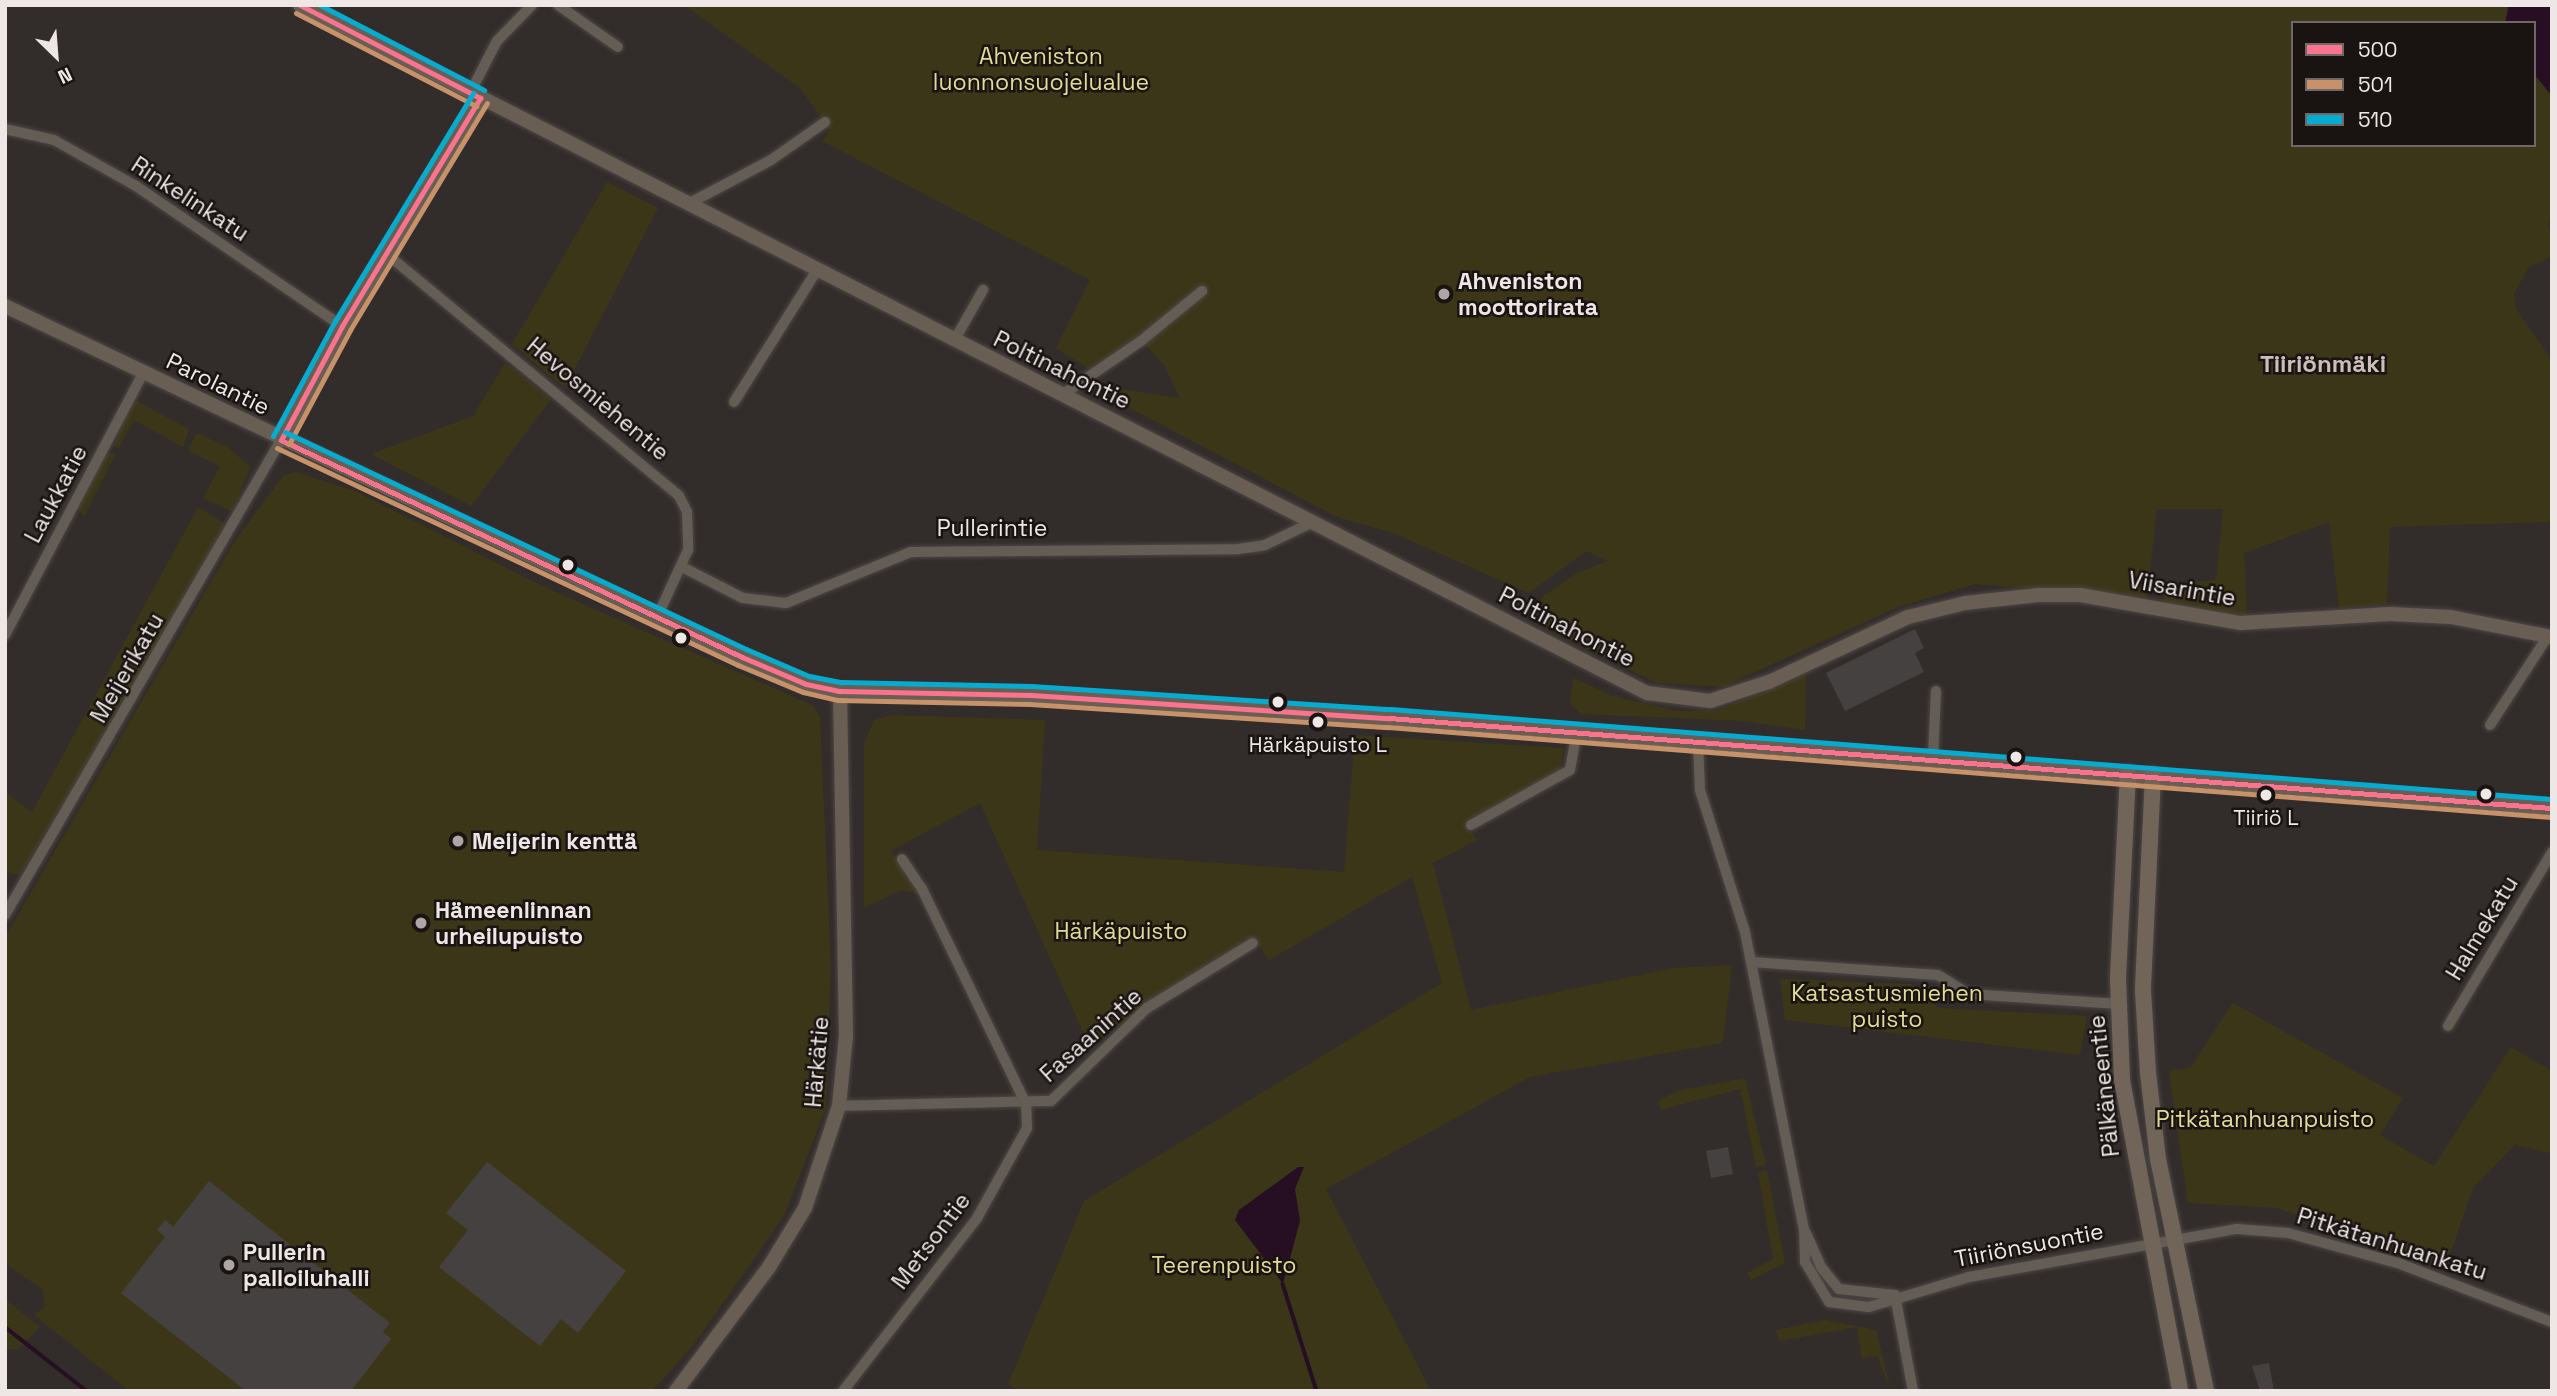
<!DOCTYPE html>
<meta charset="utf-8">
<style>
body{margin:0}
#map{position:relative;width:2557px;height:1396px;overflow:hidden;background:#322c2a;font-family:"Space Grotesk",sans-serif}
div>[style]{position:absolute}
[style*='--x']{left:calc(var(--x)*1px);top:calc(var(--y)*1px);width:calc(var(--w)*1px);rotate:calc(var(--a)*1deg)}
.green>*{inset:0;background:#3c3618}
.water>*{inset:0;background:#260e23}
.stream>*{height:3.5px;margin:-1.75px;padding:0 1.75px;transform-origin:1.75px;border-radius:1.75px;background:#260e23}
.building>*{inset:0;background:#454140}
.roads{filter:drop-shadow(0 0 2px #4c4745) drop-shadow(0 0 2px #4c4745)}
.street>*{height:10px;margin:-5px;padding:0 5px;transform-origin:5px;border-radius:5px;background:#645d55}
.secondary>*{height:14px;margin:-7px;padding:0 7px;transform-origin:7px;border-radius:7px;background:#685e53}
.primary>*{height:16px;margin:-8px;padding:0 8px;transform-origin:8px;border-radius:8px;background:#706558}
.bus-1>*{height:5px;margin:-2.5px;padding:0 2.5px;transform-origin:2.5px;border-radius:2.5px;background:#fc738d}
.bus-2>*{height:5px;margin:-2.5px;padding:0 2.5px;transform-origin:2.5px;border-radius:2.5px;background:#c7916a}
.bus-3>*{height:5px;margin:-2.5px;padding:0 2.5px;transform-origin:2.5px;border-radius:2.5px;background:#06acd0}
.dots>*{width:19px;height:19px;translate:-50% -50%;box-sizing:border-box;border:4px solid #191412;border-radius:50%}
span{translate:-50% -50%;white-space:nowrap;text-align:center;line-height:1.15;-webkit-text-stroke:5px #191412;paint-order:stroke}
.bus-label{font-size:21px;color:#efe7e5}
.park-label{font-size:23px;color:#e2da96}
.street-label{font-size:23px;color:#efe7e5}
.poi-label{font-size:23px;color:#efe7e5;font-weight:700}
.left{translate:0 -50%;text-align:left}
.neighbourhood-label{font-size:24px;color:#cdbeb9;font-weight:700}
.frame{position:absolute;inset:0;border:7px solid #efe7e5;pointer-events:none}
.legend{position:absolute;left:2291px;top:21px;width:245px;height:126px;box-sizing:border-box;background:#191412;border:2px solid #6f6866;margin:0;padding:9px 12px;list-style:none;font-size:21px;color:#efe7e5}
.legend li{display:flex;align-items:center;gap:14px;height:35px}
.legend b{width:35px;border:2px solid #6f6866}
.north{position:absolute;left:21px;top:21px;width:70px;height:70px;-webkit-text-stroke:5px #191412;paint-order:stroke;rotate:155deg;font-size:19px;font-weight:700;line-height:28px;text-align:center;color:#efe7e5}
.north::after{content:'';display:block;margin:auto;width:24px;height:32px;background:#efe7e5;clip-path:polygon(50% 0,100% 100%,50% 72%,0 100%)}
</style>
<div id="map">
<div class="green">
<i style="clip-path:polygon(684px 5px,2509px 5px,2505px 23px,2293px 23px,2293px 145px,2534px 145px,2534px 74px,2552px 96px,2552px 217px,2547px 226px,2552px 227px,2552px 257px,2529px 267px,2514px 294px,2516px 309px,2552px 360px,2552px 522px,2390px 527px,2387px 604px,2339px 608px,2329px 522px,2244px 553px,2247px 616px,2164px 604px,2164px 585px,2216px 580px,2223px 509px,2157px 509px,2147px 598px,1975px 584px,1898px 607px,1723px 687px,1657px 683px,1536px 624px,1542px 597px,1577px 573px,1608px 561px,1586px 551px,1529px 593px,1393px 533px,1337px 517px,1118px 402px,1113px 388px,1180px 398px,1164px 365px,1142px 341px,1094px 372px,1056px 348px,1090px 280px,822px 141px,830px 130px,800px 88px)"></i>
<i style="clip-path:polygon(607px 182px,658px 208px,565px 388px,512px 344px)"></i>
<i style="clip-path:polygon(505px 363px,551px 399px,471px 506px,371px 454px,473px 416px)"></i>
<i style="clip-path:polygon(137px 401px,189px 429px,183px 447px,134px 420px,119px 448px,114px 446px,131px 402px)"></i>
<i style="clip-path:polygon(197px 433px,228px 447px,250px 467px,233px 512px,203px 498px,220px 467px,188px 450px)"></i>
<i style="clip-path:polygon(106px 453px,116px 454px,84px 517px,78px 508px)"></i>
<i style="clip-path:polygon(295px 472px,355px 491px,538px 584px,814px 706px,820px 717px,831px 965px,826px 1108px,784px 1216px,692px 1347px,652px 1391px,129px 1391px,34px 1315px,44px 1307px,43px 1290px,5px 1263px,5px 937px,234px 542px,283px 476px)"></i>
<i style="clip-path:polygon(198px 507px,225px 523px,205px 565px,20px 875px,5px 872px,5px 792px,32px 812px)"></i>
<i style="clip-path:polygon(1806px 674px,1805px 730px,1745px 721px,1581px 714px,1570px 704px,1573px 678px,1613px 696px,1677px 711px,1716px 711px)"></i>
<i style="clip-path:polygon(892px 715px,1045px 720px,1037px 850px,1344px 872px,1355px 735px,1564px 748px,1560px 770px,1465px 822px,1477px 840px,1433px 863px,1471px 1010px,1673px 968px,1732px 965px,1723px 1043px,1530px 1077px,1326px 1189px,1431px 1391px,1020px 1391px,1008px 1384px,1084px 1201px,1442px 983px,1412px 877px,1269px 960px,1255px 940px,1141px 1009px,1090px 1047px,980px 803px,891px 851px,919px 894px,901px 890px,864px 908px,864px 743px,874px 720px)"></i>
<i style="clip-path:polygon(1780px 979px,1911px 984px,1939px 1008px,2087px 1016px,2080px 1055px,1785px 1020px)"></i>
<i style="clip-path:polygon(2233px 1003px,2403px 1098px,2380px 1135px,2434px 1166px,2511px 1047px,2552px 1071px,2552px 1154px,2515px 1145px,2473px 1188px,2447px 1263px,2277px 1208px,2188px 1203px,2169px 1071px,2190px 1068px)"></i>
<i style="clip-path:polygon(1745px 1078px,1766px 1165px,1756px 1167px,1740px 1089px,1661px 1110px,1658px 1101px,1677px 1091px)"></i>
<i style="clip-path:polygon(1767px 1170px,1785px 1263px,1751px 1280px,1747px 1273px,1773px 1259px,1758px 1173px)"></i>
<i style="clip-path:polygon(5px 1299px,40px 1327px,18px 1349px,5px 1349px)"></i>
<i style="clip-path:polygon(1825px 1320px,1876px 1330px,1891px 1391px,1877px 1356px,1862px 1359px,1857px 1327px,1780px 1341px,1775px 1330px)"></i>
</div>
<div class="water">
<i style="clip-path:polygon(2509px 5px,2552px 5px,2552px 96px,2534px 74px,2534px 23px,2505px 23px)"></i>
<i style="clip-path:polygon(1298px 1167px,1304px 1167px,1295px 1189px,1300px 1221px,1283px 1284px,1235px 1220px,1239px 1210px)"></i>
</div>
<div class="stream">
<i style="--x:1283;--y:1284;--w:112;--a:72.4"></i>
<i style="--x:5;--y:1327;--w:104;--a:38"></i>
</div>
<div class="building">
<i style="clip-path:polygon(1915px 629px,1924px 648px,1915px 653px,1924px 672px,1845px 711px,1826px 673px)"></i>
<i style="clip-path:polygon(1728px 1147px,1733px 1174px,1711px 1178px,1706px 1151px)"></i>
<i style="clip-path:polygon(487px 1162px,626px 1271px,578px 1333px,561px 1319px,540px 1346px,439px 1267px,468px 1230px,446px 1213px)"></i>
<i style="clip-path:polygon(209px 1181px,390px 1323px,383px 1332px,391px 1339px,351px 1391px,246px 1391px,121px 1293px,165px 1237px,157px 1230px,165px 1220px,173px 1227px)"></i>
<i style="clip-path:polygon(2269px 1363px,2274px 1391px,2260px 1391px,2252px 1366px)"></i>
</div>
<div class="roads">
<div class="street">
<i style="--x:558;--y:5;--w:73;--a:35"></i>
<i style="--x:470;--y:93;--w:59;--a:-62.6"></i>
<i style="--x:497;--y:41;--w:50;--a:-45.8"></i>
<i style="--x:5;--y:129;--w:50;--a:12.7"></i>
<i style="--x:54;--y:140;--w:94;--a:29.3"></i>
<i style="--x:136;--y:186;--w:249;--a:34.2"></i>
<i style="--x:688;--y:204;--w:94;--a:-27.9"></i>
<i style="--x:771;--y:160;--w:66;--a:-35.1"></i>
<i style="--x:388;--y:255;--w:378;--a:39.6"></i>
<i style="--x:679;--y:496;--w:18;--a:63"></i>
<i style="--x:687;--y:512;--w:38;--a:88"></i>
<i style="--x:688;--y:550;--w:72;--a:114.8"></i>
<i style="--x:954;--y:341;--w:59;--a:-60.4"></i>
<i style="--x:1062;--y:395;--w:96;--a:-34.4"></i>
<i style="--x:1141;--y:341;--w:79;--a:-39.3"></i>
<i style="--x:734;--y:402;--w:156;--a:-57.8"></i>
<i style="--x:684;--y:568;--w:66;--a:27"></i>
<i style="--x:743;--y:598;--w:43;--a:6.6"></i>
<i style="--x:786;--y:603;--w:135;--a:-22.2"></i>
<i style="--x:911;--y:552;--w:327;--a:-0.5"></i>
<i style="--x:1238;--y:549;--w:27;--a:-8"></i>
<i style="--x:1265;--y:545;--w:51;--a:-25.6"></i>
<i style="--x:5;--y:635;--w:296;--a:-62.2"></i>
<i style="--x:2490;--y:725;--w:106;--a:-56.9"></i>
<i style="--x:1698;--y:741;--w:49;--a:87.7"></i>
<i style="--x:1700;--y:790;--w:149;--a:72.4"></i>
<i style="--x:1745;--y:932;--w:303;--a:78.8"></i>
<i style="--x:1804;--y:1229;--w:33;--a:88"></i>
<i style="--x:1805;--y:1262;--w:47;--a:59"></i>
<i style="--x:1829;--y:1302;--w:40;--a:7.1"></i>
<i style="--x:1869;--y:1307;--w:104;--a:-16.7"></i>
<i style="--x:1969;--y:1277;--w:272;--a:-10.2"></i>
<i style="--x:2237;--y:1229;--w:51;--a:4.5"></i>
<i style="--x:2288;--y:1233;--w:114;--a:15.3"></i>
<i style="--x:2398;--y:1263;--w:165;--a:21"></i>
<i style="--x:1933;--y:759;--w:68;--a:-87.5"></i>
<i style="--x:1471;--y:825;--w:113;--a:-29.1"></i>
<i style="--x:1570;--y:770;--w:39;--a:-80"></i>
<i style="--x:5;--y:915;--w:549;--a:-59.84"></i>
<i style="--x:1751;--y:962;--w:187;--a:4"></i>
<i style="--x:1938;--y:975;--w:36;--a:32"></i>
<i style="--x:1969;--y:994;--w:150;--a:3.8"></i>
<i style="--x:2448;--y:1026;--w:203;--a:-59.1"></i>
<i style="--x:839;--y:1106;--w:212;--a:-1.4"></i>
<i style="--x:1051;--y:1101;--w:134;--a:-44.1"></i>
<i style="--x:1147;--y:1008;--w:124;--a:-31.5"></i>
<i style="--x:1806;--y:1233;--w:37;--a:66"></i>
<i style="--x:1821;--y:1267;--w:28;--a:51"></i>
<i style="--x:1839;--y:1289;--w:56;--a:6.1"></i>
<i style="--x:1895;--y:1295;--w:98;--a:79.4"></i>
<i style="--x:843;--y:1391;--w:219;--a:-52.2"></i>
<i style="--x:977;--y:1218;--w:103;--a:-60.9"></i>
<i style="--x:1027;--y:1128;--w:24;--a:-92"></i>
<i style="--x:1026;--y:1104;--w:239;--a:-115.8"></i>
<i style="--x:922;--y:889;--w:36;--a:-124"></i>
</div>
<div class="secondary">
<i style="--x:300;--y:5;--w:1513;--a:27.06"></i>
<i style="--x:1647;--y:693;--w:64;--a:7.2"></i>
<i style="--x:1710;--y:701;--w:62;--a:-17.9"></i>
<i style="--x:1769;--y:682;--w:153;--a:-25.1"></i>
<i style="--x:1908;--y:617;--w:59;--a:-13.8"></i>
<i style="--x:1965;--y:603;--w:74;--a:-6.2"></i>
<i style="--x:2039;--y:595;--w:41;--a:0"></i>
<i style="--x:2080;--y:595;--w:162;--a:9.9"></i>
<i style="--x:2240;--y:623;--w:150;--a:-3.4"></i>
<i style="--x:2390;--y:614;--w:61;--a:2.8"></i>
<i style="--x:2451;--y:617;--w:103;--a:11.2"></i>
<i style="--x:5;--y:306;--w:816;--a:25.47"></i>
<i style="--x:742;--y:657;--w:69;--a:22.9"></i>
<i style="--x:806;--y:684;--w:35;--a:12"></i>
<i style="--x:840;--y:691;--w:190;--a:1.2"></i>
<i style="--x:1030;--y:695;--w:360;--a:3.7"></i>
<i style="--x:1389;--y:718;--w:1166;--a:4.43"></i>
<i style="--x:281;--y:440;--w:129;--a:-61.8"></i>
<i style="--x:342;--y:326;--w:267;--a:-58.8"></i>
<i style="--x:676;--y:1391;--w:155;--a:-53.1"></i>
<i style="--x:769;--y:1267;--w:69;--a:-58.6"></i>
<i style="--x:805;--y:1208;--w:108;--a:-71.6"></i>
<i style="--x:839;--y:1106;--w:70;--a:-84.3"></i>
<i style="--x:846;--y:1036;--w:345;--a:-91"></i>
</div>
<div class="primary">
<i style="--x:2128;--y:773;--w:206;--a:92.8"></i>
<i style="--x:2118;--y:979;--w:101;--a:87.7"></i>
<i style="--x:2122;--y:1080;--w:316;--a:79.4"></i>
<i style="--x:2153;--y:775;--w:216;--a:92.7"></i>
<i style="--x:2143;--y:991;--w:82;--a:86.5"></i>
<i style="--x:2148;--y:1073;--w:87;--a:83.4"></i>
<i style="--x:2158;--y:1159;--w:237;--a:78.3"></i>
</div>
</div>
<div class="bus-1">
<i style="--x:300;--y:5;--w:203;--a:27.3"></i>
<i style="--x:281;--y:440;--w:510;--a:25.21"></i>
<i style="--x:742;--y:657;--w:69;--a:22.9"></i>
<i style="--x:806;--y:684;--w:35;--a:12"></i>
<i style="--x:840;--y:691;--w:190;--a:1.2"></i>
<i style="--x:1030;--y:695;--w:360;--a:3.7"></i>
<i style="--x:1389;--y:718;--w:1166;--a:4.43"></i>
<i style="--x:281;--y:440;--w:129;--a:-61.8"></i>
<i style="--x:342;--y:326;--w:267;--a:-58.8"></i>
</div>
<div class="bus-2">
<i style="--x:296;--y:13;--w:203;--a:27.3"></i>
<i style="--x:289;--y:444;--w:129;--a:-61.8"></i>
<i style="--x:350;--y:330;--w:265;--a:-58.9"></i>
<i style="--x:277;--y:448;--w:510;--a:25.21"></i>
<i style="--x:738;--y:665;--w:70;--a:22.6"></i>
<i style="--x:803;--y:692;--w:36;--a:13"></i>
<i style="--x:838;--y:700;--w:192;--a:1.2"></i>
<i style="--x:1030;--y:704;--w:359;--a:3.7"></i>
<i style="--x:1388;--y:727;--w:1166;--a:4.43"></i>
</div>
<div class="bus-3">
<i style="--x:320;--y:5;--w:185;--a:27.4"></i>
<i style="--x:285;--y:432;--w:510;--a:25.21"></i>
<i style="--x:746;--y:649;--w:69;--a:23.2"></i>
<i style="--x:809;--y:676;--w:33;--a:11"></i>
<i style="--x:841;--y:682;--w:190;--a:1.2"></i>
<i style="--x:1031;--y:686;--w:360;--a:3.7"></i>
<i style="--x:1390;--y:709;--w:1165;--a:4.43"></i>
<i style="--x:273;--y:436;--w:131;--a:-61.7"></i>
<i style="--x:335;--y:321;--w:267;--a:-58.8"></i>
</div>
<div class="dots">
<i style="left:1444px;top:294px;background:#ada6a4"></i>
<i style="left:568px;top:565px;background:#efe7e5"></i>
<i style="left:681px;top:638px;background:#efe7e5"></i>
<i style="left:1278px;top:702px;background:#efe7e5"></i>
<i style="left:1318px;top:722px;background:#efe7e5"></i>
<i style="left:2016px;top:757px;background:#efe7e5"></i>
<i style="left:2486px;top:794px;background:#efe7e5"></i>
<i style="left:2266px;top:795px;background:#efe7e5"></i>
<i style="left:458px;top:841px;background:#ada6a4"></i>
<i style="left:421px;top:923px;background:#ada6a4"></i>
<i style="left:229px;top:1265px;background:#ada6a4"></i>
</div>
<div class="bus-label">
<span style="left:1318px;top:745px">Härkäpuisto L</span>
<span style="left:2266px;top:818px">Tiiriö L</span>
</div>
<div class="park-label">
<span style="left:1041px;top:69px">Ahveniston<br>luonnonsuojelualue</span>
<span style="left:1121px;top:931px">Härkäpuisto</span>
<span style="left:1887px;top:1006px">Katsastusmiehen<br>puisto</span>
<span style="left:2265px;top:1119px">Pitkätanhuanpuisto</span>
<span style="left:1224px;top:1265px">Teerenpuisto</span>
</div>
<div class="street-label">
<span style="left:190px;top:199px;rotate:33deg">Rinkelinkatu</span>
<span style="left:1062px;top:370px;rotate:26deg">Poltinahontie</span>
<span style="left:218px;top:384px;rotate:26deg">Parolantie</span>
<span style="left:598px;top:399px;rotate:40deg">Hevosmiehentie</span>
<span style="left:56px;top:494px;rotate:-62deg">Laukkatie</span>
<span style="left:992px;top:528px">Pullerintie</span>
<span style="left:2182px;top:589px;rotate:10deg">Viisarintie</span>
<span style="left:1567px;top:627px;rotate:27deg">Poltinahontie</span>
<span style="left:127px;top:668px;rotate:-60deg">Meijerikatu</span>
<span style="left:2482px;top:928px;rotate:-59deg">Halmekatu</span>
<span style="left:1091px;top:1035px;rotate:-42deg">Fasaanintie</span>
<span style="left:817px;top:1062px;rotate:-85deg">Härkätie</span>
<span style="left:2104px;top:1086px;rotate:-96deg">Pälkäneentie</span>
<span style="left:931px;top:1241px;rotate:-53deg">Metsontie</span>
<span style="left:2392px;top:1244px;rotate:17deg">Pitkätanhuankatu</span>
<span style="left:2029px;top:1245px;rotate:-11deg">Tiiriönsuontie</span>
</div>
<div class="poi-label">
<span class="left" style="left:1458px;top:294px">Ahveniston<br>moottorirata</span>
<span class="left" style="left:472px;top:841px">Meijerin kenttä</span>
<span class="left" style="left:435px;top:923px">Hämeenlinnan<br>urheilupuisto</span>
<span class="left" style="left:243px;top:1265px">Pullerin<br>palloiluhalli</span>
</div>
<div class="neighbourhood-label">
<span style="left:2323px;top:364px">Tiiriönmäki</span>
</div>
<div class="frame"></div>
<ul class="legend">
<li><b style="height:9px;background:#fc738d"></b>500</li>
<li><b style="height:9px;background:#c7916a"></b>501</li>
<li><b style="height:9px;background:#06acd0"></b>510</li>
</ul>
<div class="north">N</div>
</div>
